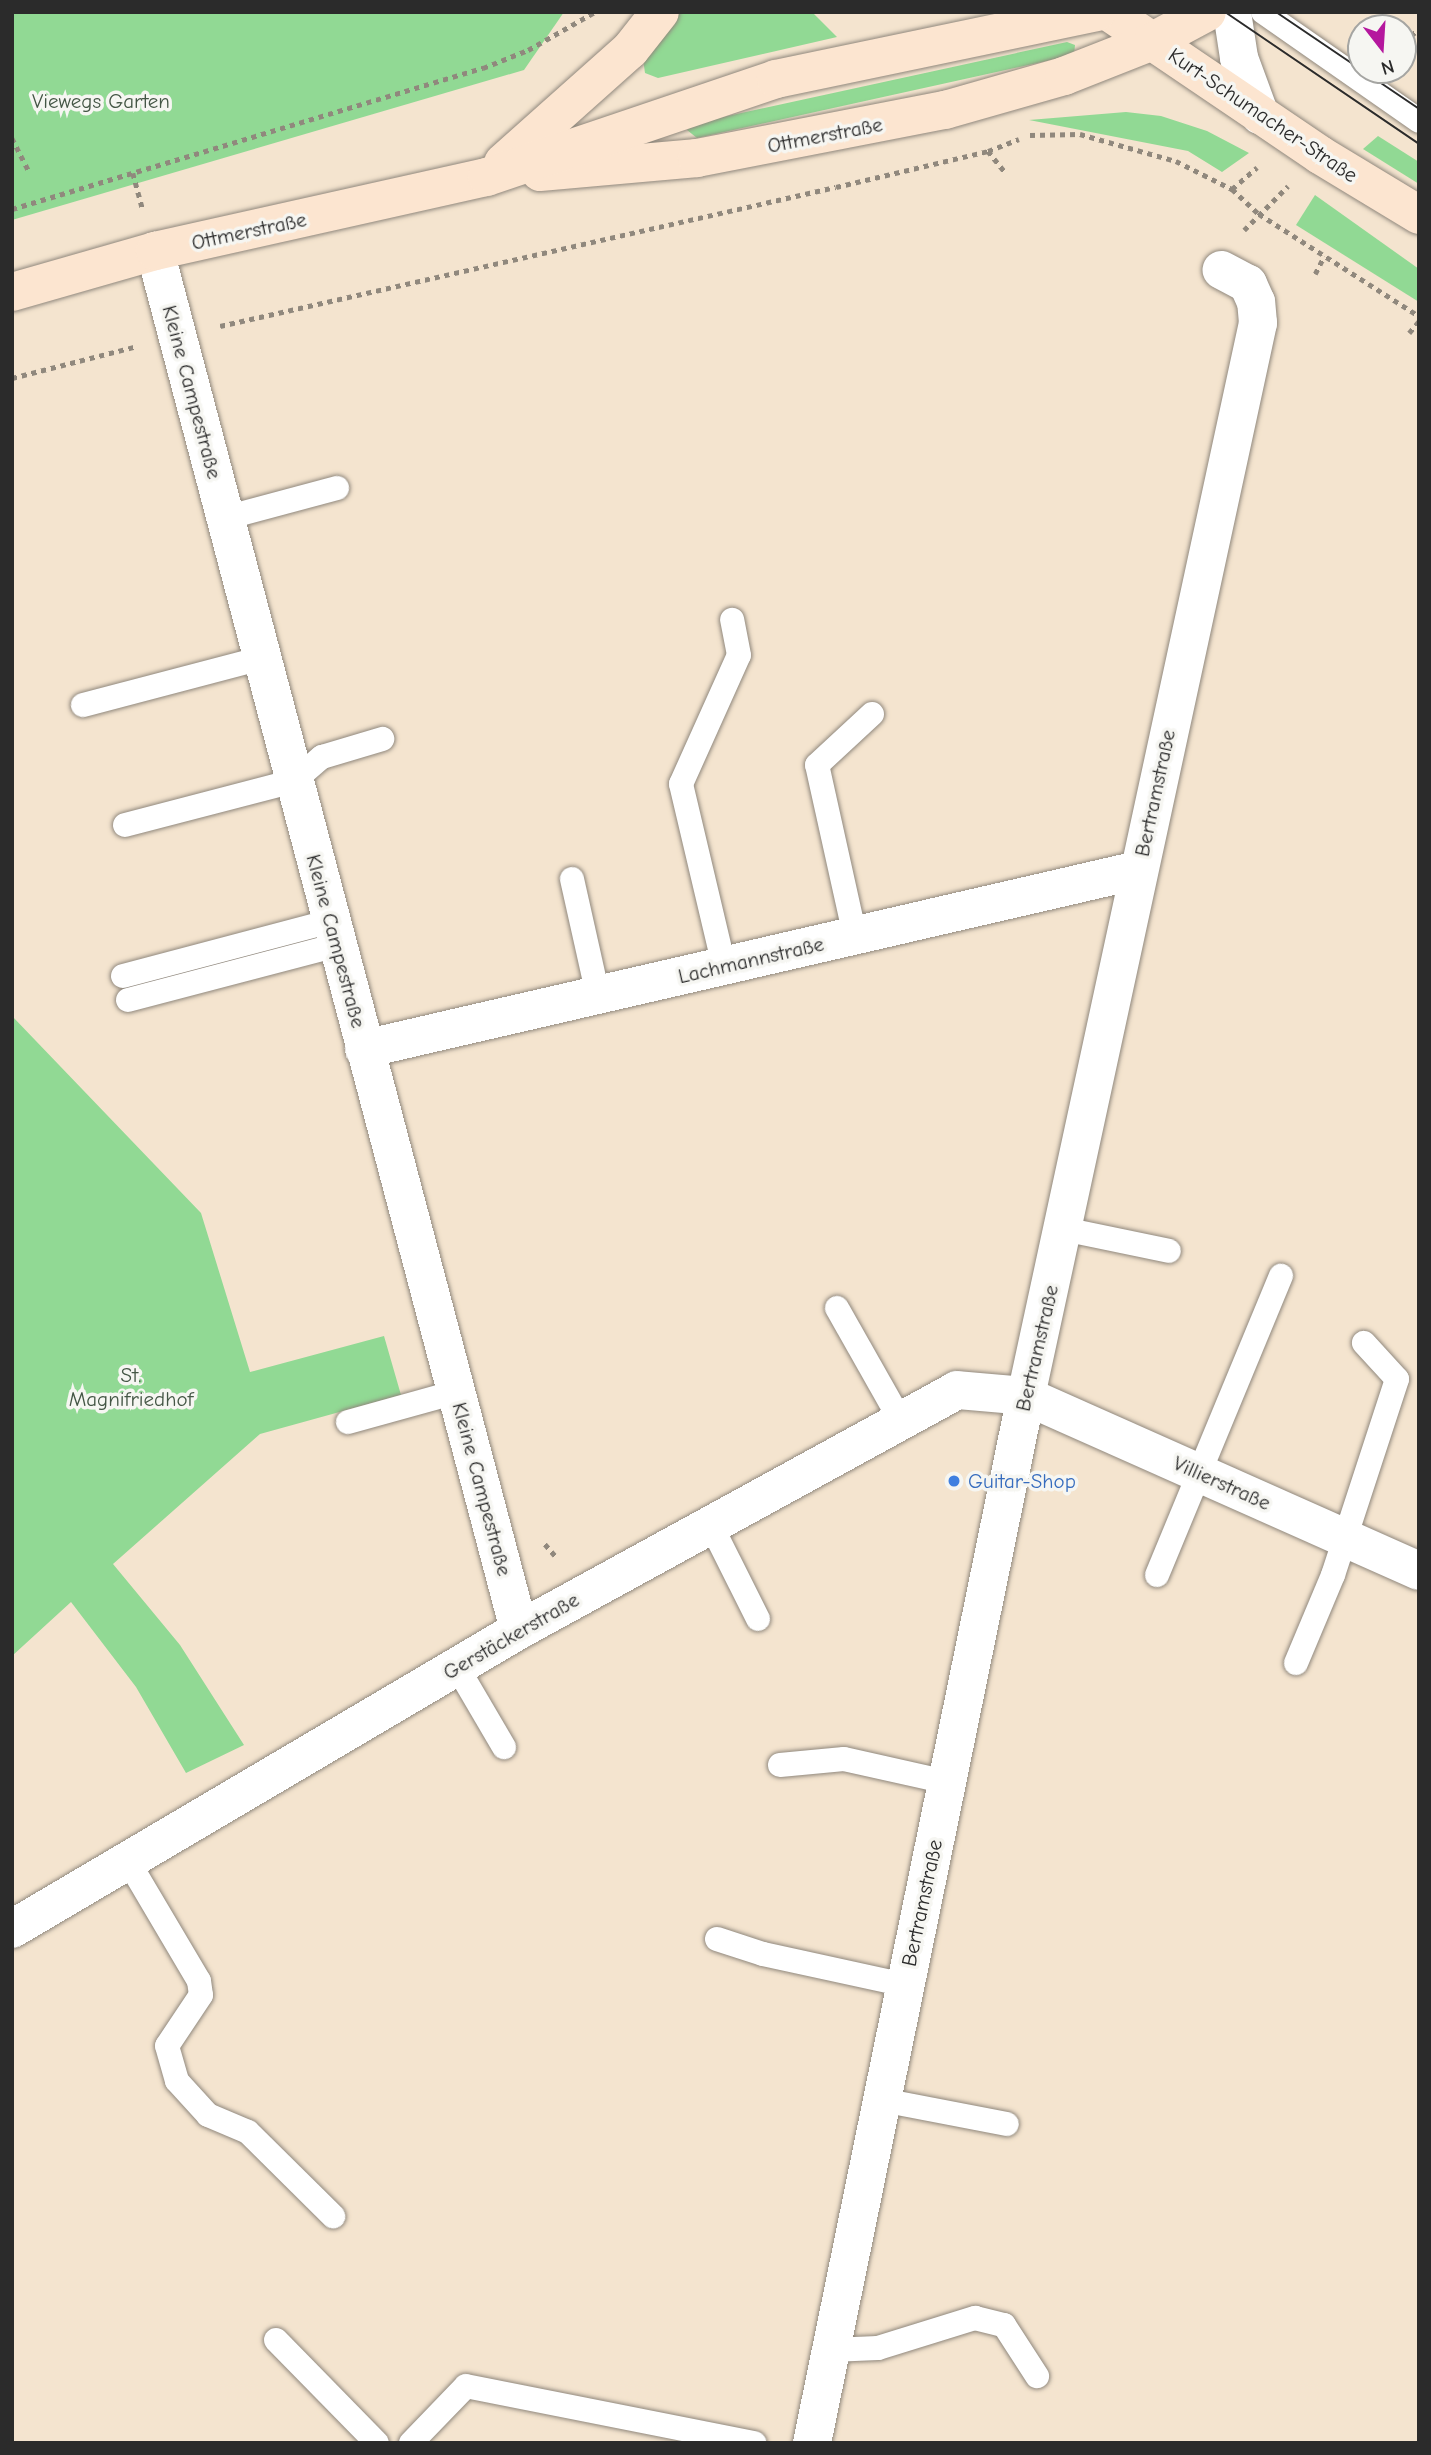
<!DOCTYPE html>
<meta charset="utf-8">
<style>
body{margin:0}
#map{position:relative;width:1431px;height:2455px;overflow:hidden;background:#f4e4cf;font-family:"Comic Neue",sans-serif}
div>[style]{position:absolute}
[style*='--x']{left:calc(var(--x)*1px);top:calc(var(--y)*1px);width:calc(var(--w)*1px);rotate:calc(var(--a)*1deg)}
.green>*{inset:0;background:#91d994}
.path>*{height:4.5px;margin-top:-2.25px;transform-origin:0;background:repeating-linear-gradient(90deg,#90887d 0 5px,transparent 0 10px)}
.roads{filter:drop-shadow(0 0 2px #90887d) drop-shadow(0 0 2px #90887d)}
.lane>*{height:24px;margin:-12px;padding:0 12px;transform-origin:12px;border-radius:12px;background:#fff}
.street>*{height:38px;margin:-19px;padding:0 19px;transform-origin:19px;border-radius:19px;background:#fff}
.secondary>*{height:38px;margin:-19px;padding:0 19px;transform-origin:19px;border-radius:19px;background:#fce5d0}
.tram>*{height:2px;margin:-1px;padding:0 1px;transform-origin:1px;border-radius:1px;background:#2b2b2b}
.dots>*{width:19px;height:19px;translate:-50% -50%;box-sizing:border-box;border:4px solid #f6f6f2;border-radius:50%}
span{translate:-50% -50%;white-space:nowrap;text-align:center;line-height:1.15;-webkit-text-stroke:7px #f6f6f2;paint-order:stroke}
.park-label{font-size:21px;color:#445645}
.street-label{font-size:21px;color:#2b2b2b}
.shop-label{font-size:21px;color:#366cbe}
.left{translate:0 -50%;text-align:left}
.frame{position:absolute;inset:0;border:14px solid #2b2b2b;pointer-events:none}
.north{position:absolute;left:1347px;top:14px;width:70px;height:70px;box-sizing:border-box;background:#f6f6f2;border:2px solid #a5a5a2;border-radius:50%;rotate:163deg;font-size:19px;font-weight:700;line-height:28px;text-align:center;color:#2b2b2b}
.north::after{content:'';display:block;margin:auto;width:24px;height:32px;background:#b5179e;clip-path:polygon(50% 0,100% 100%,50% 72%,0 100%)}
</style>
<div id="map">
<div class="green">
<i style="clip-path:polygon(12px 12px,564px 12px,524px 70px,12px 220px)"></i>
<i style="clip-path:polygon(678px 12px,812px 12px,837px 37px,658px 78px,645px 73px,643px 59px)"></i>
<i style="clip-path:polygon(1067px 42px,1075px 45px,1074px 55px,697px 138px,687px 130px,691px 124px)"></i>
<i style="clip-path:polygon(1126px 112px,1161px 116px,1207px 131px,1249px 153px,1222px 172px,1188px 151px,1029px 120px)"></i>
<i style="clip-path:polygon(1378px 136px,1419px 162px,1419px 184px,1363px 149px)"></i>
<i style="clip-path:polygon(1315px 195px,1419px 269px,1419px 302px,1296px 225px)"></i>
<i style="clip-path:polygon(12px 1016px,201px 1213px,250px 1372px,384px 1336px,401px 1395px,260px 1434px,113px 1564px,180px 1645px,244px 1745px,186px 1773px,136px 1687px,71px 1602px,12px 1656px)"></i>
</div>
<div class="path">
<i style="--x:1403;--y:42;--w:21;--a:-39"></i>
<i style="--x:1030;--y:135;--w:50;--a:-1.1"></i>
<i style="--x:1080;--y:134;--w:100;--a:15.7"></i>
<i style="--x:1176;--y:161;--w:63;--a:26.6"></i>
<i style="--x:1232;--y:189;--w:37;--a:43"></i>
<i style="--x:1259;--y:214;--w:190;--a:32.5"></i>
<i style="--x:12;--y:138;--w:36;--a:63"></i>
<i style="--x:988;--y:151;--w:27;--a:51"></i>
<i style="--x:133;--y:173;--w:38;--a:75"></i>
<i style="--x:1232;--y:189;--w:33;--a:-41"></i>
<i style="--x:12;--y:209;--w:492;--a:-16.7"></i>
<i style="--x:483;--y:68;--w:48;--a:-21.8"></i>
<i style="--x:528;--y:50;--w:77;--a:-29.6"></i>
<i style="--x:1244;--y:230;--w:62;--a:-45"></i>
<i style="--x:1315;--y:274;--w:20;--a:-63"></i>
<i style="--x:220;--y:326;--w:631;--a:-12.72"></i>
<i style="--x:836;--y:187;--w:156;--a:-13.3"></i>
<i style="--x:988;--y:151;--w:33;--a:-21"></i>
<i style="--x:1409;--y:333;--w:16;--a:-50"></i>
<i style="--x:12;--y:378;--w:126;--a:-14.3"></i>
<i style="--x:545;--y:1544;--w:18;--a:49"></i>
</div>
<div class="roads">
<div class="lane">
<i style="--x:1263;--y:12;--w:190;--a:34.9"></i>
<i style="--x:225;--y:518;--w:116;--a:-15"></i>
<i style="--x:83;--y:705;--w:185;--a:-14.7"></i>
<i style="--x:125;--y:825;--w:175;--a:-14.6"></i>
<i style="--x:294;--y:781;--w:37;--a:-41"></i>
<i style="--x:322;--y:757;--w:63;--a:-16.7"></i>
<i style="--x:572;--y:879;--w:119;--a:77.4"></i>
<i style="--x:855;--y:936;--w:175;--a:-102.5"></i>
<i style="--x:817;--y:765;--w:75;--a:-42.8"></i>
<i style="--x:724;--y:966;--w:187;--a:-103.3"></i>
<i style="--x:681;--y:784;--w:141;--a:-65.8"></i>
<i style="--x:739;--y:655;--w:36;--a:-101"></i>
<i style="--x:123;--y:976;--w:215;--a:-14.8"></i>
<i style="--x:128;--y:1000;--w:216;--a:-14.7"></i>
<i style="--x:1063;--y:1229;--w:108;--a:11.7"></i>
<i style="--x:837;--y:1308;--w:130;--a:60.5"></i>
<i style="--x:348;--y:1422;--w:112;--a:-15.5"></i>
<i style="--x:711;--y:1525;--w:105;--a:63.4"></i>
<i style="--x:1157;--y:1575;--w:324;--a:-67.5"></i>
<i style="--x:1296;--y:1663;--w:95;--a:-67.2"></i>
<i style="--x:1333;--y:1575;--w:206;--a:-71.9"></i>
<i style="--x:1397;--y:1379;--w:49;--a:-132.5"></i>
<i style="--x:457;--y:1667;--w:93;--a:59.6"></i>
<i style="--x:780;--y:1765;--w:64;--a:-5.4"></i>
<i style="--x:844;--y:1759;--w:106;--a:12.6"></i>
<i style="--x:128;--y:1861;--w:139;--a:59.4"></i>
<i style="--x:199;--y:1981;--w:14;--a:82"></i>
<i style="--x:201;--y:1995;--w:61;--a:123.7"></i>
<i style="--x:167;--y:2046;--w:36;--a:74"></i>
<i style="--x:177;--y:2081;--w:46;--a:47.6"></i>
<i style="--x:208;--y:2115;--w:43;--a:23"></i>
<i style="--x:248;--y:2132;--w:120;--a:44.7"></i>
<i style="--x:717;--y:1939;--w:48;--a:18.1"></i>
<i style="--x:763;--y:1954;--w:145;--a:12.3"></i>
<i style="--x:882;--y:2100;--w:127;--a:10.9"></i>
<i style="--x:276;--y:2340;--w:144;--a:45.6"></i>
<i style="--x:831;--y:2350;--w:47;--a:-2.4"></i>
<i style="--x:878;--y:2348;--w:102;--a:-17.2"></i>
<i style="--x:975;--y:2318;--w:30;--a:14"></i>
<i style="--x:1004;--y:2325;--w:61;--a:57.1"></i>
<i style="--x:411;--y:2443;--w:79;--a:-46"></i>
<i style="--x:466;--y:2386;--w:294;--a:11.2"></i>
</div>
<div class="street">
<i style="--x:1232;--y:12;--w:47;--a:81.3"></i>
<i style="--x:1239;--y:58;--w:61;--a:69.8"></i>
<i style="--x:155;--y:251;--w:1426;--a:75.21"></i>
<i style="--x:364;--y:1049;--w:794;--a:-13.02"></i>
<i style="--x:12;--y:1929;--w:589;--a:-30.53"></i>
<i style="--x:519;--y:1630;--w:499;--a:-28.7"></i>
<i style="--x:957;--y:1390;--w:69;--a:5"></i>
<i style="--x:1026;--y:1396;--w:430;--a:24"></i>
<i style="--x:812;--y:2443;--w:1069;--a:-78.45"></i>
<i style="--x:1026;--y:1396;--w:1098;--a:-77.8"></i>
<i style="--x:1258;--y:323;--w:21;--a:-95"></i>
<i style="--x:1256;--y:302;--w:20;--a:-114"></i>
<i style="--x:1248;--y:284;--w:30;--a:-152"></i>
</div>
<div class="secondary">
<i style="--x:1109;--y:12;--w:255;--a:34.1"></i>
<i style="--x:1320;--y:155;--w:116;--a:31.2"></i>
<i style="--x:503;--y:163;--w:170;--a:-41.7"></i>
<i style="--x:630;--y:50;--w:48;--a:-51.7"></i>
<i style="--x:540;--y:172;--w:158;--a:-5.1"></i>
<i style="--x:697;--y:158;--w:253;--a:-11"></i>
<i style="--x:945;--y:110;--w:124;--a:-15.9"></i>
<i style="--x:1064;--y:76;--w:96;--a:-21.5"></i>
<i style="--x:1153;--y:41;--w:61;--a:-28.2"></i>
<i style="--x:12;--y:292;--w:149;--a:-16"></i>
<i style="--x:155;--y:251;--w:340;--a:-12.6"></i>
<i style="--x:487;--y:177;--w:305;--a:-18.7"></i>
<i style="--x:776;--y:79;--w:328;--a:-11.8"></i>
</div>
</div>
<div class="tram">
<i style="--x:1225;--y:12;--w:235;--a:34.2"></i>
<i style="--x:1276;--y:12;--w:173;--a:34.1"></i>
</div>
<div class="dots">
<i style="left:954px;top:1481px;background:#3f7fe0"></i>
</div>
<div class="park-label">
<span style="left:101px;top:101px">Viewegs Garten</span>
<span style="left:131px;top:1387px">St.<br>Magnifriedhof</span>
</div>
<div class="street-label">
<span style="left:1263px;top:115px;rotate:34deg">Kurt-Schumacher-Straße</span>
<span style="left:825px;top:135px;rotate:-11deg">Ottmerstraße</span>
<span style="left:249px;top:231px;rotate:-12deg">Ottmerstraße</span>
<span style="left:192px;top:392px;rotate:75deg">Kleine Campestraße</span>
<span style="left:1155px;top:793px;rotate:-78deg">Bertramstraße</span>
<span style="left:336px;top:941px;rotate:75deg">Kleine Campestraße</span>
<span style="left:751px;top:960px;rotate:-13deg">Lachmannstraße</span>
<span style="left:1037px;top:1348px;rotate:-77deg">Bertramstraße</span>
<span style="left:1222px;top:1483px;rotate:24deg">Villierstraße</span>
<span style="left:482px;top:1489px;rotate:75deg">Kleine Campestraße</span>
<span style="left:511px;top:1636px;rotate:-30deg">Gerstäckerstraße</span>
<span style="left:922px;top:1903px;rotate:-78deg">Bertramstraße</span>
</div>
<div class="shop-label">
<span class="left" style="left:968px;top:1481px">Guitar-Shop</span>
</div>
<div class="frame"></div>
<div class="north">N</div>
</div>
